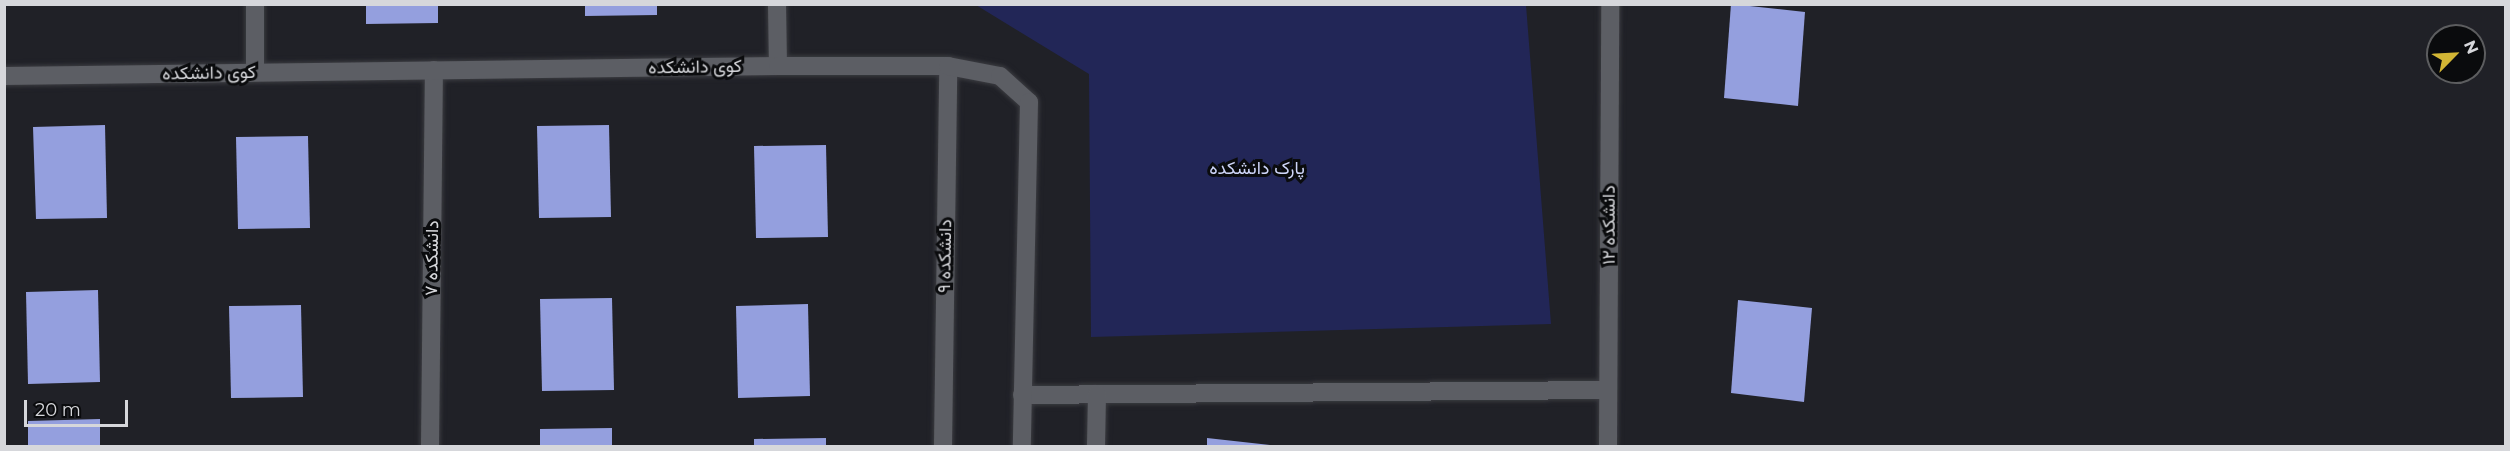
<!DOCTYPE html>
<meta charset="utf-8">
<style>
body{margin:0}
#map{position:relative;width:2510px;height:451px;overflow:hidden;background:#202127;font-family:Montserrat,Vazirmatn,sans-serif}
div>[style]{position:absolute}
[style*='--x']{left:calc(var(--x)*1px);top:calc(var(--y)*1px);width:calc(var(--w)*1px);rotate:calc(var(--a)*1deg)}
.green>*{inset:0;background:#222657}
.building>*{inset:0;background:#949fde}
.roads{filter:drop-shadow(0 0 2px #3b3c41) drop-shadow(0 0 2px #3b3c41)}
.minor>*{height:18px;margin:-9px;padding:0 9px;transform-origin:9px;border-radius:9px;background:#5c5e64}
.tertiary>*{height:18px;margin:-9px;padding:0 9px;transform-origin:9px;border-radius:9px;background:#5c5e64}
span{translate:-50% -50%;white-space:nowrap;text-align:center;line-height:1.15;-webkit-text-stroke:6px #0a0b0d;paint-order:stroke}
.street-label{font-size:18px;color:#d6d7db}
.park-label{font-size:18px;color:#ced5f8}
.frame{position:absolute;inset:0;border:6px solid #d6d7db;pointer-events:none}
.north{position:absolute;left:2426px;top:24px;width:60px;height:60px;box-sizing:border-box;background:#0a0b0d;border:2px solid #5c5d5f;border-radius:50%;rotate:66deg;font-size:16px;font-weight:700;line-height:24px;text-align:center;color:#d6d7db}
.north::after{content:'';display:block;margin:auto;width:21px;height:27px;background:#d3b635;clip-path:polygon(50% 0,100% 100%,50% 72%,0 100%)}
.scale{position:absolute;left:24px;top:400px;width:104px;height:27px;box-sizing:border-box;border:3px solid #d6d7db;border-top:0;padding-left:8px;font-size:18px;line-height:21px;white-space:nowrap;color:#d6d7db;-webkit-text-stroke:4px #0a0b0d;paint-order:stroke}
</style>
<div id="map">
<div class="green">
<i style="clip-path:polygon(976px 5px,1526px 5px,1551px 324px,1091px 337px,1089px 74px)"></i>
</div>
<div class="building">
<i style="clip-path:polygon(366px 4px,438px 4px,438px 23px,366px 24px)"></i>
<i style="clip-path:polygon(585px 4px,657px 4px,657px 15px,585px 16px)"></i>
<i style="clip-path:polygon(1731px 4px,1805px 12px,1798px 106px,1724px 98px)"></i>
<i style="clip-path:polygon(105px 125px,107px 218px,36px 219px,33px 127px)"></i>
<i style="clip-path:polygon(609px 125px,611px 217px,539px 218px,537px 126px)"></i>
<i style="clip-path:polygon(308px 136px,310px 228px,238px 229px,236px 137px)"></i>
<i style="clip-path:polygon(826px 145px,828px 237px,756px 238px,754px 146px)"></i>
<i style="clip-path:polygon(98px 290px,100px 382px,28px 384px,26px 292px)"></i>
<i style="clip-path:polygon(612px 298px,614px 390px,542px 391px,540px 299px)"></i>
<i style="clip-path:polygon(1738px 300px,1812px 308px,1804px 402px,1731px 393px)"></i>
<i style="clip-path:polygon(808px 304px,810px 396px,738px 398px,736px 306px)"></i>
<i style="clip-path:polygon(301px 305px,303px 397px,231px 398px,229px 306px)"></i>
<i style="clip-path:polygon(100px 419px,100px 446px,28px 446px,28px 421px)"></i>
<i style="clip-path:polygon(612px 428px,612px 446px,540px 446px,540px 429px)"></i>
<i style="clip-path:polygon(826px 438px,826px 446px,754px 446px,754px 439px)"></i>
<i style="clip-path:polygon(1207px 438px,1270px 445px,1270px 446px,1207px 446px)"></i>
</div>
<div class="roads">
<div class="minor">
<i style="--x:255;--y:4;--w:68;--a:90"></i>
<i style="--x:777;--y:4;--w:62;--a:89.1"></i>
<i style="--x:1022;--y:395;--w:586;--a:-0.49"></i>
<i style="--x:430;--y:446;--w:376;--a:-89.4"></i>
<i style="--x:943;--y:446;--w:380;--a:-89.2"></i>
<i style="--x:1096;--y:446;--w:52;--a:-88.9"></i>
<i style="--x:1608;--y:446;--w:442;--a:-89.7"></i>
</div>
<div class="tertiary">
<i style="--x:4;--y:76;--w:774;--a:-0.74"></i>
<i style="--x:778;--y:66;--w:170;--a:0"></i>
<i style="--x:948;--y:66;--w:53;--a:10.9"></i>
<i style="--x:1000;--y:76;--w:39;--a:42"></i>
<i style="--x:1029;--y:102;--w:344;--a:91.2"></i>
</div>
</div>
<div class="street-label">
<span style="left:695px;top:67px;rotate:-1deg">کوی دانشکده</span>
<span style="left:209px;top:73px;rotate:-1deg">کوی دانشکده</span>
<span style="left:1609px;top:225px;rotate:-90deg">دانشکده ۱۲</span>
<span style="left:945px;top:256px;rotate:-89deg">دانشکده ۹</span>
<span style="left:432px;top:258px;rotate:-89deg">دانشکده ۷</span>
</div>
<div class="park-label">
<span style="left:1257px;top:168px">پارک دانشکده</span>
</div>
<div class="frame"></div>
<div class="north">N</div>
<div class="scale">20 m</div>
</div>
